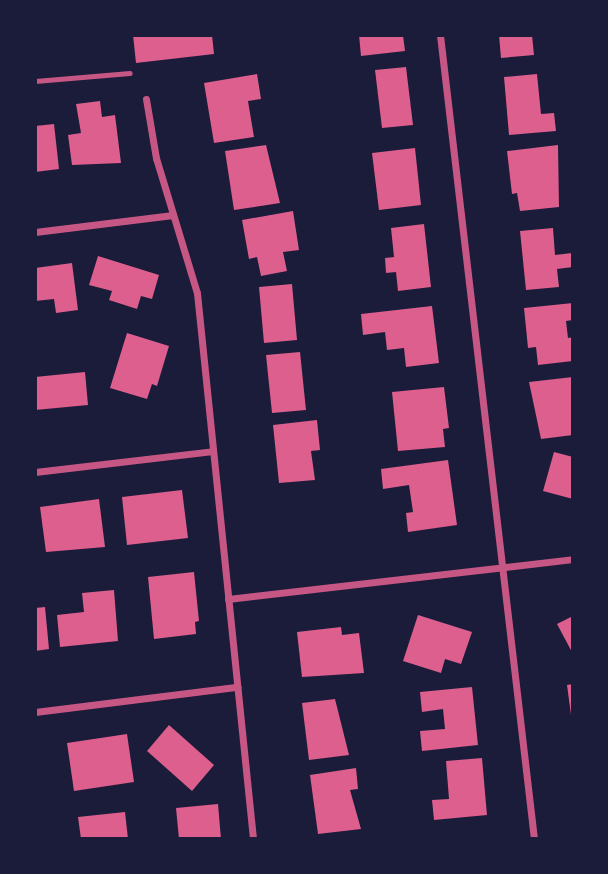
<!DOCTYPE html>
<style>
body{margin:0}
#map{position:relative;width:608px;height:874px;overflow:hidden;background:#1b1b3a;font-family:Poppins,sans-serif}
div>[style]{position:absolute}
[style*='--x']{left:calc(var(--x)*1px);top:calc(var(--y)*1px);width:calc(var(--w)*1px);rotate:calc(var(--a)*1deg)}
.building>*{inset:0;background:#dd5f8e}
.service>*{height:5px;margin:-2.5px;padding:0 2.5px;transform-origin:2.5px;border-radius:2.5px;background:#c65784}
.minor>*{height:7px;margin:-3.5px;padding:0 3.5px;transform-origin:3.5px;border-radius:3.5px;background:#c65784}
span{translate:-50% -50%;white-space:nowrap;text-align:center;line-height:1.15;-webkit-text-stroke:5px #1b1b3a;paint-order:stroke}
.frame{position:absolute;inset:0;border:37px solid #1b1b3a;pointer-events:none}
</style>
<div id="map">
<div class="building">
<i style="clip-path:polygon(133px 35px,212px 35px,214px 54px,136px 63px)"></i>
<i style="clip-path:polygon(359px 35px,403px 35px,405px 51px,361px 56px)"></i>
<i style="clip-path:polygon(499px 35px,532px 35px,534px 55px,501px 58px)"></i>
<i style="clip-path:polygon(406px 67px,413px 125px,382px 128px,375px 70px)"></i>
<i style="clip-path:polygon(257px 74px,261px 99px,248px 101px,254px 137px,214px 143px,204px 83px)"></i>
<i style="clip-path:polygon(537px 74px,541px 114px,554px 113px,556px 131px,509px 135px,504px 77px)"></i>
<i style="clip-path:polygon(100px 101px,102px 117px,115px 115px,121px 163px,72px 165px,68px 135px,81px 133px,76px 104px)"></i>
<i style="clip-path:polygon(54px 124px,59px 169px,35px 172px,35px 126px)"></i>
<i style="clip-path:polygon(266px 145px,280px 203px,234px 210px,225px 151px)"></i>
<i style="clip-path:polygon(558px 145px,559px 207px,520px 211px,517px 193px,512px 194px,507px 151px)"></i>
<i style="clip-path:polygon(415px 148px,421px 205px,379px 210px,372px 153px)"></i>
<i style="clip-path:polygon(293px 211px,299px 250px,283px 252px,287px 271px,261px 276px,257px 257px,249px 259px,242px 220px)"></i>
<i style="clip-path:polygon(424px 224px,431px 287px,398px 291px,396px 272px,386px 273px,385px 258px,394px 257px,391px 228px)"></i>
<i style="clip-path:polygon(553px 228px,555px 255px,572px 253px,573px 267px,557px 269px,559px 287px,526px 290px,520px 231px)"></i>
<i style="clip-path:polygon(98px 256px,159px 275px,152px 299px,141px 296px,137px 309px,109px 300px,112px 291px,89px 285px)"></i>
<i style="clip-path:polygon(72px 263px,78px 310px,56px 313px,54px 299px,35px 301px,35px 268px)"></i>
<i style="clip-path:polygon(292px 284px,297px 340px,264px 343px,259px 287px)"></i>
<i style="clip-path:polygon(573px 303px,573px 320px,566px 321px,568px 338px,573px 337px,573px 361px,538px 365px,536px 347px,528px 348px,524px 308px)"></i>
<i style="clip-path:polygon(432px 306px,439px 363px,406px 367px,404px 348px,387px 350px,385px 332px,363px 335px,361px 314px)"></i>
<i style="clip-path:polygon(127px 333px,169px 346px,157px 386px,152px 384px,147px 399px,110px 388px)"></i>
<i style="clip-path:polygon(300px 352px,306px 410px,272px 413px,266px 355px)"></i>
<i style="clip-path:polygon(85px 372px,88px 405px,35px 410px,35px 377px)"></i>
<i style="clip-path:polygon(573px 377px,573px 435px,541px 439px,529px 382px)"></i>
<i style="clip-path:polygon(444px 387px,449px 428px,443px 429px,445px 447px,398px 451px,392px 392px)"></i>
<i style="clip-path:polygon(317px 420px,320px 450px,311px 451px,315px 480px,279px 483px,273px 425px)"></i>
<i style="clip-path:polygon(554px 452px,573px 457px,573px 499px,543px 491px)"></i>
<i style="clip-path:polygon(448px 460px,457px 525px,408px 532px,406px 513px,413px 512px,409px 485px,383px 489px,381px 469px)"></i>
<i style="clip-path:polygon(182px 490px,188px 538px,127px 545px,122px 497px)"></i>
<i style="clip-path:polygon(99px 499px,105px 547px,46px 552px,40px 507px)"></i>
<i style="clip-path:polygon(194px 572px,199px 621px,195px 622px,196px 634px,154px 639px,148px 577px)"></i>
<i style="clip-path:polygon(114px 590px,118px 641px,60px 647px,57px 615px,84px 612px,82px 593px)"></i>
<i style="clip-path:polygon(45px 607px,49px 649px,35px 651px,35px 608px)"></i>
<i style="clip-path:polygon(418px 615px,472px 632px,461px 664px,445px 659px,441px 673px,403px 661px)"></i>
<i style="clip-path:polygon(573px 616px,573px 654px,557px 624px)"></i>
<i style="clip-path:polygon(341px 627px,342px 635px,359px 633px,364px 673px,302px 677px,297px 632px)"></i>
<i style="clip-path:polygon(573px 684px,573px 715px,571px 715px,567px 685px)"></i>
<i style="clip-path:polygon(472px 687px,478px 745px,422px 751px,420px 731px,445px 729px,443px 709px,422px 712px,420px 692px)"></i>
<i style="clip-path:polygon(335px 699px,349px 755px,309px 760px,302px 703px)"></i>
<i style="clip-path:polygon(169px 725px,214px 765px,192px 791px,147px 751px)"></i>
<i style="clip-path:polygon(127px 734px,134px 782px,74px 791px,67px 743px)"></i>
<i style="clip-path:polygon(482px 758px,487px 815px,434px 820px,432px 800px,449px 799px,446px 761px)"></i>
<i style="clip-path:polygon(356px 768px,358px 789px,350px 790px,361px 829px,318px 834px,310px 775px)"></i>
<i style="clip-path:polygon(218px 804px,221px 839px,179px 839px,176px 808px)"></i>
<i style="clip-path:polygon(125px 812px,128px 839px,81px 839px,78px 817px)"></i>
</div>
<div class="service">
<i style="--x:35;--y:81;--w:95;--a:-4.8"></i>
</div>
<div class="minor">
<i style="--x:440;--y:35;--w:809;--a:83.33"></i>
<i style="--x:146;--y:99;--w:60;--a:80.4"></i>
<i style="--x:156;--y:158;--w:141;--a:73.1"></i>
<i style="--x:197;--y:293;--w:549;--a:84.14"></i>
<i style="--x:35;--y:232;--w:139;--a:-7"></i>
<i style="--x:35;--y:472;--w:179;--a:-6.7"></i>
<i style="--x:228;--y:599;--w:347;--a:-6.6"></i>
<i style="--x:35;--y:712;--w:204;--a:-7.1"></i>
</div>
<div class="frame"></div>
</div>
